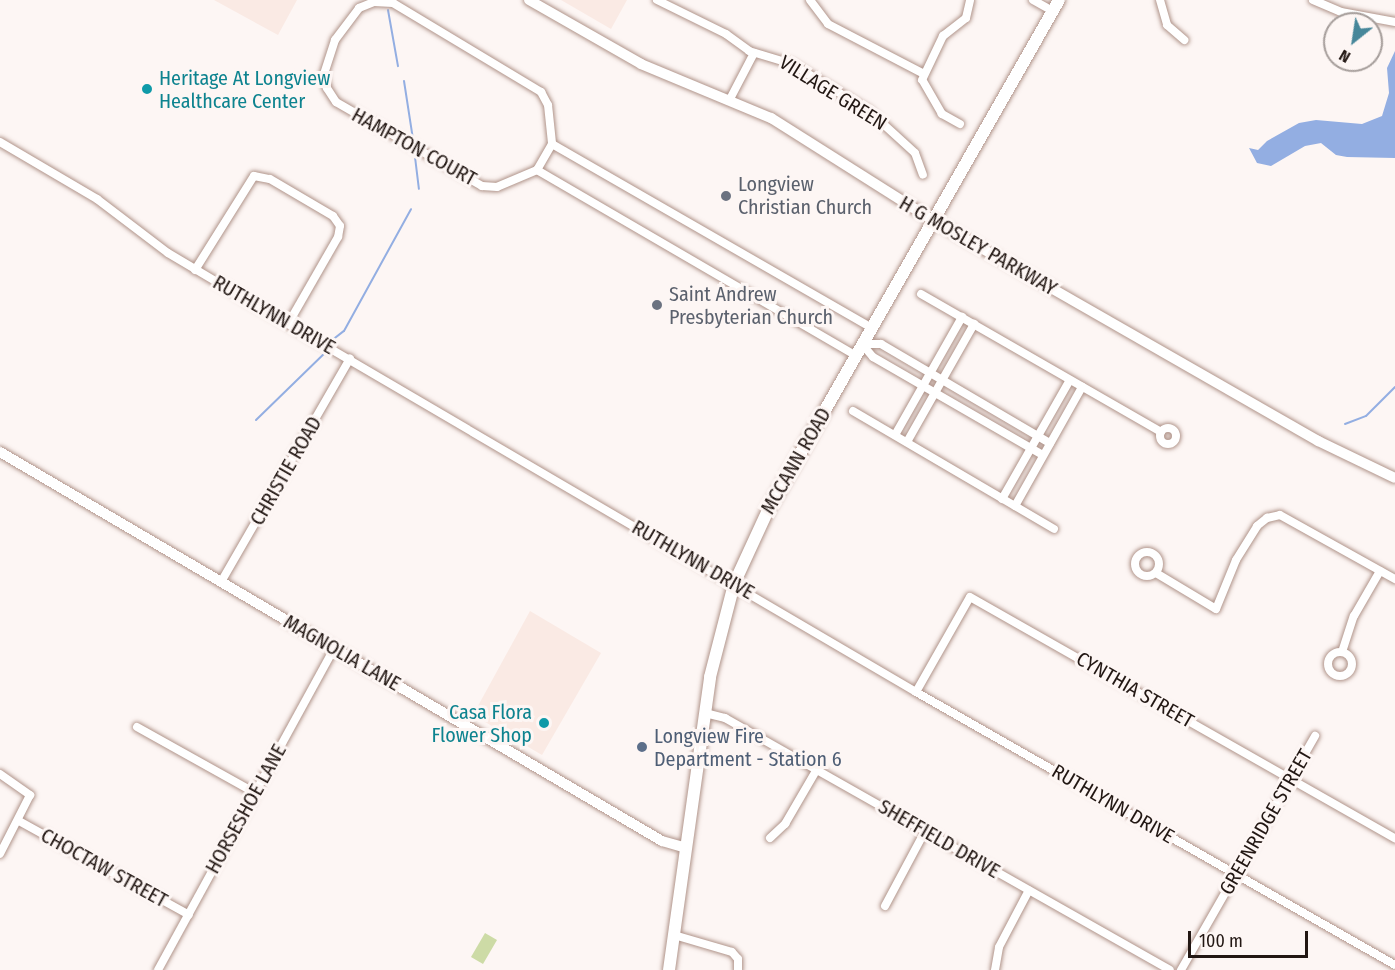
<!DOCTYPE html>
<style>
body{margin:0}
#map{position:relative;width:1395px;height:970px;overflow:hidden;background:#fdf6f4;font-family:"Fira Sans Condensed",sans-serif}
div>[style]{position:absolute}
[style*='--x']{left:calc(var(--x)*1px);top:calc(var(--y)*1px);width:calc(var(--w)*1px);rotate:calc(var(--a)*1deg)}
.built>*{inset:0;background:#faeae4}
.green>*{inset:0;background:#cddba6}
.water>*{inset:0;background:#93aee2}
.stream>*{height:2px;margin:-1px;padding:0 1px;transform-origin:1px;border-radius:1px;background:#93aee2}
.roads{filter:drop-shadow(0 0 2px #b0948a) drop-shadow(0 0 2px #b0948a)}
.minor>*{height:8px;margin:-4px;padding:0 4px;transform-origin:4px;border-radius:4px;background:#fff}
.minor>.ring{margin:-4px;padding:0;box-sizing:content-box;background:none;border:8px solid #fff;border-radius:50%}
.secondary>*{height:10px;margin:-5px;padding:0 5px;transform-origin:5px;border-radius:5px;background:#fff}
.primary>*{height:12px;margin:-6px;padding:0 6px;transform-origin:6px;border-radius:6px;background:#fff}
.dots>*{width:16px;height:16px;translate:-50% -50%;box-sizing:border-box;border:3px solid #fdf6f4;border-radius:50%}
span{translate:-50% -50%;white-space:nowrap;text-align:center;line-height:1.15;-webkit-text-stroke:6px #fdf6f4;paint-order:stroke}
.culture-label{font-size:20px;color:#0d838f}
.left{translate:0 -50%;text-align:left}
.right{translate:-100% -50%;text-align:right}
.street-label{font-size:20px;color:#221713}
.worship-label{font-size:20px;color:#5b616d}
.service-label{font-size:20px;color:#4e5e75}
.north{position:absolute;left:1323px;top:12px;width:60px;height:60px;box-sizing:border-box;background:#fdf6f4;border:2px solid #a59d9a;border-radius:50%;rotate:210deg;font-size:16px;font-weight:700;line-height:24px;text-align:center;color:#221713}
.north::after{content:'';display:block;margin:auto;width:21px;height:27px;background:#47879a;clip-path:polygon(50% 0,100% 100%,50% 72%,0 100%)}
.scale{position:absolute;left:1188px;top:931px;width:120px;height:27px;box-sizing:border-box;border:3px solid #221713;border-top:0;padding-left:8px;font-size:18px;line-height:21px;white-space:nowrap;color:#221713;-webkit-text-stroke:4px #fdf6f4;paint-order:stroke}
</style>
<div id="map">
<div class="built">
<i style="clip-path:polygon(214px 0,297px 0,278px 35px)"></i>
<i style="clip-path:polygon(561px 0,627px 0,611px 29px)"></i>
<i style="clip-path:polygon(530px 611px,601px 653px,542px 755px,473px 715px)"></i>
</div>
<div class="green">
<i style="clip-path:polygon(485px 933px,497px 940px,483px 964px,471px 957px)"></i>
</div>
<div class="water">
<i style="clip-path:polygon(1395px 51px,1395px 158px,1347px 157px,1336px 155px,1321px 143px,1305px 146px,1271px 166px,1257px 163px,1249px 148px,1258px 150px,1267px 141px,1299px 123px,1316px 120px,1362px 124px,1382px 116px,1389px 93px,1387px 68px)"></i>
</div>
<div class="stream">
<i style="--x:388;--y:10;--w:57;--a:79.9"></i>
<i style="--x:404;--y:81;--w:59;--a:81.2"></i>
<i style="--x:415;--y:157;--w:32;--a:83"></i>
<i style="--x:331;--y:341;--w:16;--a:-38"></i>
<i style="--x:344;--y:331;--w:139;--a:-61.2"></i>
<i style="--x:256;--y:420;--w:96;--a:-44.2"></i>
<i style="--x:1345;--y:424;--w:22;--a:-21"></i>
<i style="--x:1366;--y:416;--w:41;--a:-45"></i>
</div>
<div class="roads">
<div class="minor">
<i style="--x:657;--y:0;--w:77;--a:26.2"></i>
<i style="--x:726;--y:34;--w:29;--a:36"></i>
<i style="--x:749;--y:51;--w:45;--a:16.8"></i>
<i style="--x:792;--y:64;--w:90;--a:31.4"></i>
<i style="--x:869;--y:111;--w:62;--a:42.4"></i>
<i style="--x:915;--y:153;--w:23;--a:70"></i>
<i style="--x:810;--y:0;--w:30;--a:53"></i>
<i style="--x:828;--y:24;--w:108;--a:27.5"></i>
<i style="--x:1033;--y:0;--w:23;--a:29"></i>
<i style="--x:1160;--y:0;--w:26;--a:74"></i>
<i style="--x:1167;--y:25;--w:23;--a:41"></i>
<i style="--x:1313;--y:0;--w:30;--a:23"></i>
<i style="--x:1341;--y:12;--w:55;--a:10.5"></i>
<i style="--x:393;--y:3;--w:173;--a:31"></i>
<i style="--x:541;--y:92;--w:15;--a:62"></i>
<i style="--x:548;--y:105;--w:39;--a:84"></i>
<i style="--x:552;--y:144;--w:30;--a:120"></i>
<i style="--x:537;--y:170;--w:43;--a:157"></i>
<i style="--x:497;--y:187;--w:15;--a:-176"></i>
<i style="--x:482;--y:186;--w:168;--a:-150.1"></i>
<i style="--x:336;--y:102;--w:17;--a:-123"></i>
<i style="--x:327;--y:88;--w:14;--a:-102"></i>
<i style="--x:324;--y:74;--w:36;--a:-72"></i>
<i style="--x:335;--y:40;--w:40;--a:-53"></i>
<i style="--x:359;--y:8;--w:16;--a:-22"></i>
<i style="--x:374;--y:2;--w:19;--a:3"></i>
<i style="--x:730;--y:99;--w:52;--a:-62.4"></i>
<i style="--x:960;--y:124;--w:21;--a:-151"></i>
<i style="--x:942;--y:114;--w:39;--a:-120"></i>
<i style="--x:922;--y:80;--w:49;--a:-64.5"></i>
<i style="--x:943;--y:36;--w:29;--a:-38"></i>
<i style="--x:966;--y:18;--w:18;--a:-77"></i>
<i style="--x:0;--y:142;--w:113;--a:30.4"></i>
<i style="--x:97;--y:199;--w:89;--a:37.3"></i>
<i style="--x:168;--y:253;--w:86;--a:30.7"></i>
<i style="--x:242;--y:297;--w:781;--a:30.37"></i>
<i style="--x:916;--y:692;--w:551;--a:29.68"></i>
<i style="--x:552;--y:144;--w:369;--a:29.9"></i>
<i style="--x:537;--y:170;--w:369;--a:30.2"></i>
<i style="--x:195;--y:270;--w:111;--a:-57.9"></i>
<i style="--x:254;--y:176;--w:16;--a:11"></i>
<i style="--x:270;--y:179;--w:73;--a:30.4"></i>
<i style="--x:333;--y:216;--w:12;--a:55"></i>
<i style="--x:340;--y:226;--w:11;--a:100"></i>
<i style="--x:338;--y:237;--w:100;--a:119.9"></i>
<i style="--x:921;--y:294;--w:277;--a:29.9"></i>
<i style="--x:862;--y:344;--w:19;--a:0"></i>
<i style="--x:881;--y:344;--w:196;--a:30.4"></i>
<i style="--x:862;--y:344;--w:17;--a:50"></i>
<i style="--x:873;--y:357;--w:196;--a:30"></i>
<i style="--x:853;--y:411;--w:233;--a:30.4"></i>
<i class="ring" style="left:1160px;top:428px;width:8px;height:8px"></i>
<i style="--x:895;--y:435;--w:136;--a:-60.4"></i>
<i style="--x:907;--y:442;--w:136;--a:-60.4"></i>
<i style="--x:1002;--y:499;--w:137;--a:-60.3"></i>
<i style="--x:1015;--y:506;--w:137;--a:-60.6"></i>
<i class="ring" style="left:1135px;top:552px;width:16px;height:16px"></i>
<i style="--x:1156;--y:573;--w:70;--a:31"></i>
<i style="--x:1216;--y:609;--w:53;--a:-67.8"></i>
<i style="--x:1236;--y:560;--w:40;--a:-58"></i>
<i style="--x:1257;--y:526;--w:13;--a:-39"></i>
<i style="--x:1267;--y:518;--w:13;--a:-13"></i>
<i style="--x:1280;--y:515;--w:132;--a:29.1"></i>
<i style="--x:221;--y:582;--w:258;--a:-60"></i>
<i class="ring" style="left:1328px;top:652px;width:16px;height:16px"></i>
<i style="--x:1342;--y:652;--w:38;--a:-72"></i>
<i style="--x:1354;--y:616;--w:52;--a:-60"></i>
<i style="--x:916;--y:692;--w:109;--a:-60.4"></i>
<i style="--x:970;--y:597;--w:489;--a:29.6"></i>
<i style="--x:705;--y:713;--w:21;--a:14"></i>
<i style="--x:725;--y:718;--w:511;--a:29.52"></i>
<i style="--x:137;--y:727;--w:135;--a:29.2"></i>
<i style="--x:0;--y:774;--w:37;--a:35"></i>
<i style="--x:30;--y:795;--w:66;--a:117"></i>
<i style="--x:19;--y:821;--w:194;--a:28.9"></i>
<i style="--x:770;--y:838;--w:21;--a:-43"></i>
<i style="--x:785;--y:824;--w:64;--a:-59.8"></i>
<i style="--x:885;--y:906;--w:85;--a:-61.9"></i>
<i style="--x:674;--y:935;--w:60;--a:16.3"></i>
<i style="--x:732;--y:952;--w:9;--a:49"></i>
<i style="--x:738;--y:959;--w:11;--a:90"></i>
<i style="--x:158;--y:970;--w:367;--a:-61.3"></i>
<i style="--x:995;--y:970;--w:23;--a:-80"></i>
<i style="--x:999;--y:947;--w:64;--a:-62.2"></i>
<i style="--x:1181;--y:970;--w:270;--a:-60.2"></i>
</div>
<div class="secondary">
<i style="--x:529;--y:0;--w:129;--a:29.7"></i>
<i style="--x:641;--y:64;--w:141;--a:22.6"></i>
<i style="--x:771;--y:118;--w:193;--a:32.3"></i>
<i style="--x:934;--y:221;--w:443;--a:29.8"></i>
<i style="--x:1318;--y:441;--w:85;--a:25.7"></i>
<i style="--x:0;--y:452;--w:768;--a:30.44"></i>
<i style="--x:662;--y:841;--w:25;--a:16"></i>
</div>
<div class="primary">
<i style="--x:669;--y:970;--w:296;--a:-82"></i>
<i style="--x:710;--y:677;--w:96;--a:-75.5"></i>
<i style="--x:734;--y:584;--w:81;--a:-65.3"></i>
<i style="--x:768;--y:510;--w:587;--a:-60.29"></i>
</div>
</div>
<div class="dots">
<i style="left:147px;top:89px;background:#0f9aa8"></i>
<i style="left:726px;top:196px;background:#6b7280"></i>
<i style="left:657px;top:305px;background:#6b7280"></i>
<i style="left:544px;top:723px;background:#0f9aa8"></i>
<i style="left:642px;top:747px;background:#5c6f8a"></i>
</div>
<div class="culture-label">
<span class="left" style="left:159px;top:90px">Heritage At Longview<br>Healthcare Center</span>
<span class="right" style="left:532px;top:724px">Casa Flora<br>Flower Shop</span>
</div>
<div class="street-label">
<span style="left:833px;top:93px;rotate:32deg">VILLAGE GREEN</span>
<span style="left:414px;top:147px;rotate:29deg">HAMPTON COURT</span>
<span style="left:978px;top:246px;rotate:30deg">H G MOSLEY PARKWAY</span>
<span style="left:274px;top:315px;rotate:30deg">RUTHLYNN DRIVE</span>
<span style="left:796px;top:461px;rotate:-60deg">MCCANN ROAD</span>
<span style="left:286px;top:471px;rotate:-60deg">CHRISTIE ROAD</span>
<span style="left:693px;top:560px;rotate:30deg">RUTHLYNN DRIVE</span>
<span style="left:342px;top:653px;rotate:30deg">MAGNOLIA LANE</span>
<span style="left:1135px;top:690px;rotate:30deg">CYNTHIA STREET</span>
<span style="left:1113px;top:804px;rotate:30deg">RUTHLYNN DRIVE</span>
<span style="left:246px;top:809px;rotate:-61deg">HORSESHOE LANE</span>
<span style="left:1266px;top:822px;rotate:-60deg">GREENRIDGE STREET</span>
<span style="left:939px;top:839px;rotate:30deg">SHEFFIELD DRIVE</span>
<span style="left:104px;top:868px;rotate:29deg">CHOCTAW STREET</span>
</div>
<div class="worship-label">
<span class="left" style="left:738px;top:196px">Longview<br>Christian Church</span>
<span class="left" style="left:669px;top:306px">Saint Andrew<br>Presbyterian Church</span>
</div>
<div class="service-label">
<span class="left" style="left:654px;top:748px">Longview Fire<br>Department - Station 6</span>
</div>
<div class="north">N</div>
<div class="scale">100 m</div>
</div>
